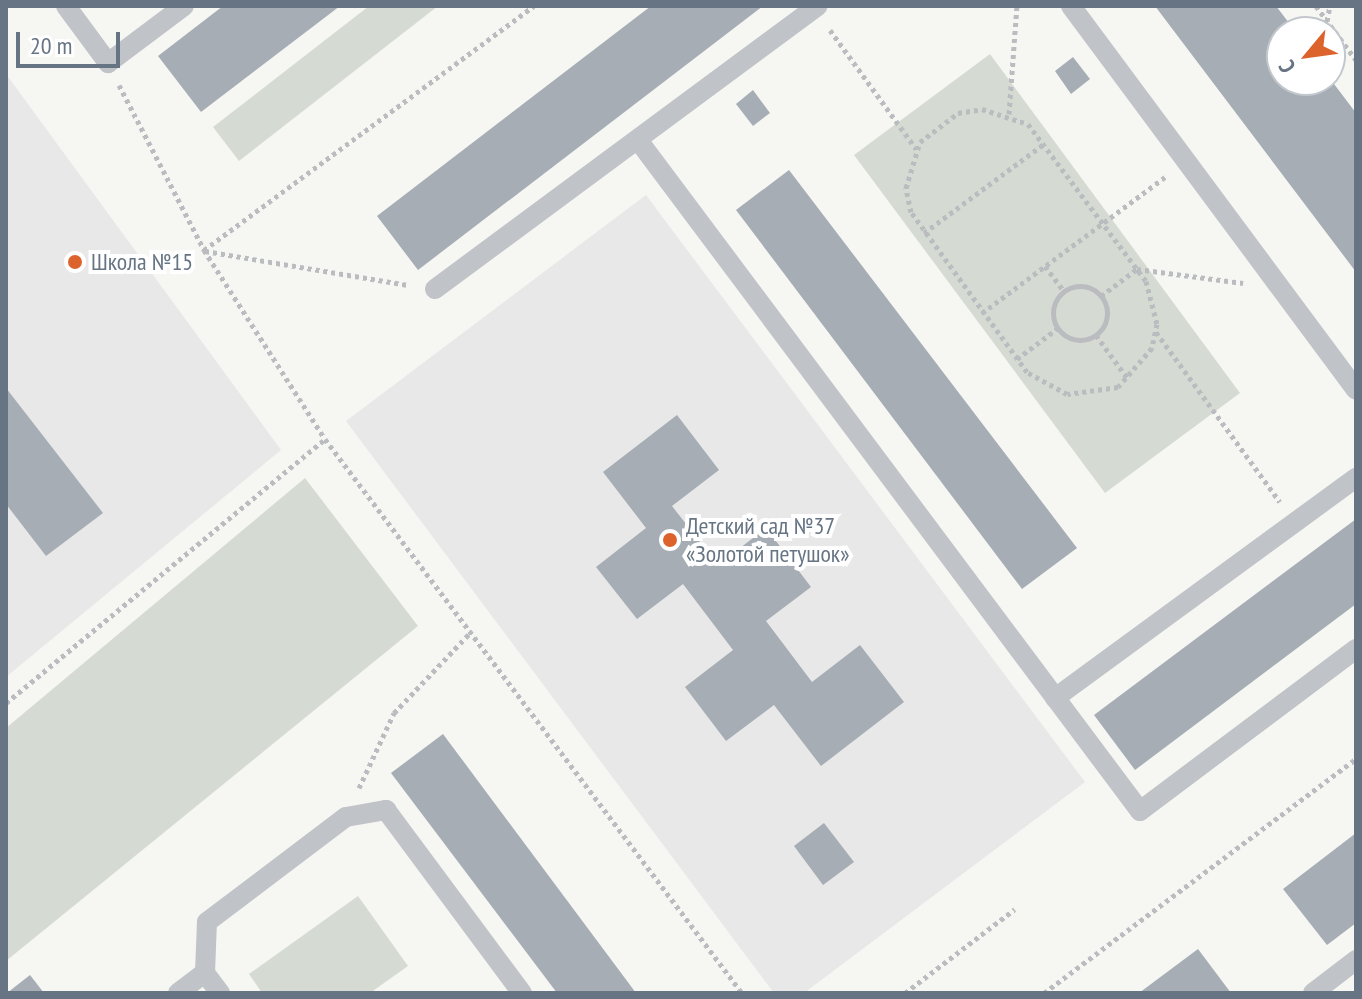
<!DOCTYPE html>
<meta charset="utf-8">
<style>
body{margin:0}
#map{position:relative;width:1362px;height:999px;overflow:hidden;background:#f6f7f3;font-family:"PT Sans Narrow",sans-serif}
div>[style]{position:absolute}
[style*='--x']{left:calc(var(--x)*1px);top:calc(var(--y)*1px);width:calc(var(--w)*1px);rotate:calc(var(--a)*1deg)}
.built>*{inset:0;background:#e7e8e7}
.green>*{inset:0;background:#d5dbd3}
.building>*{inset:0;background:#a6adb4}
.path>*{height:5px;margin-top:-2.5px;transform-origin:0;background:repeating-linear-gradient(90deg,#babcbf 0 4px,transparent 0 8px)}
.path>.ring{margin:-2.5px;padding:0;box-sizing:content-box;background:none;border:5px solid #babcbf;border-radius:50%}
.lane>*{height:20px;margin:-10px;padding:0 10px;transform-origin:10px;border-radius:10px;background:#c0c3c7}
.dots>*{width:22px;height:22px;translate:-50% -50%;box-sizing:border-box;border:4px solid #fff;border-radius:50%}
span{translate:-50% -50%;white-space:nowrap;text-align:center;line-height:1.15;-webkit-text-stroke:8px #fff;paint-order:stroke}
.poi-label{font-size:24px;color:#667483}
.left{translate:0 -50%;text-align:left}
.frame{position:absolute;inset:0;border:8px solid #667483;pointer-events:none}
.north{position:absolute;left:1266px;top:16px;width:80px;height:80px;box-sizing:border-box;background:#fff;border:2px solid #c2c7cd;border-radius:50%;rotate:241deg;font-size:22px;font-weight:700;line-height:32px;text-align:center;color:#667483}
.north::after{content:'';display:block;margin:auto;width:28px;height:36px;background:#dd632d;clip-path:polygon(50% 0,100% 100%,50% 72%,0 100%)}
.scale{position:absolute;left:16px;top:32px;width:104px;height:36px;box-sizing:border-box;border:4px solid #667483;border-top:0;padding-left:10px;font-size:24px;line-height:28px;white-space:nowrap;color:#667483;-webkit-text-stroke:6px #fff;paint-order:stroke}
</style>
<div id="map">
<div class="built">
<i style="clip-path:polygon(6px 74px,281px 450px,6px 677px)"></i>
<i style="clip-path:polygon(646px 195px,1085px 782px,804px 993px,774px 993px,346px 421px)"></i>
</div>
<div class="green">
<i style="clip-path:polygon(369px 6px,438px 6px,239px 161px,213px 127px)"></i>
<i style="clip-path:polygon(990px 54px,1240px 393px,1105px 493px,854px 155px)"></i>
<i style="clip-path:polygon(305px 478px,418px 626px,6px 961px,6px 728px)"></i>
<i style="clip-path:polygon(358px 896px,408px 966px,370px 993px,262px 993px,249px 974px)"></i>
</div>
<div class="building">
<i style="clip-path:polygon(223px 6px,340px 6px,201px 112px,158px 56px)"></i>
<i style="clip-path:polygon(651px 6px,763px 6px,418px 270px,377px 216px)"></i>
<i style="clip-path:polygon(1155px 6px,1276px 6px,1296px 32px,1282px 32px,1282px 80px,1331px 80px,1356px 113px,1356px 272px)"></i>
<i style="clip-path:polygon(1073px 57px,1090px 79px,1071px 94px,1055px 71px)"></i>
<i style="clip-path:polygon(753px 90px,770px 113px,753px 126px,736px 104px)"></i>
<i style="clip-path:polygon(789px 170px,1077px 548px,1022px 589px,736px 210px)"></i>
<i style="clip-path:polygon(6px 388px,103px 513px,46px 556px,6px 504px)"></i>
<i style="clip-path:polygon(677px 415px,719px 470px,672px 506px,718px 565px,766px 528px,811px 587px,766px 621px,812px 682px,860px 645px,904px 702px,821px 766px,774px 705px,726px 741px,685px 687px,733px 650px,683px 584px,637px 619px,596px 567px,646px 528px,603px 472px)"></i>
<i style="clip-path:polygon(1356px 519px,1356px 604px,1135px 770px,1094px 715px)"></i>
<i style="clip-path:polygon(443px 734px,636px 993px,557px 993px,391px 773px)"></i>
<i style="clip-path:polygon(824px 823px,854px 862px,823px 885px,794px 846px)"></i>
<i style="clip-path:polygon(1356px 833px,1356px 923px,1327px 945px,1283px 889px)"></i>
<i style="clip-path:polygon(1198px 949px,1231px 993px,1139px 993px)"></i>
<i style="clip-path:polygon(30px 975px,44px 993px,7px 993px)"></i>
</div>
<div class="path">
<i style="--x:1316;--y:6;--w:67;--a:53.5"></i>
<i style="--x:1327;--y:21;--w:15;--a:-79"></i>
<i style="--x:830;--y:30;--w:147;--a:54.1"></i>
<i style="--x:119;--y:85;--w:186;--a:62.7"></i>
<i style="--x:204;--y:250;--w:224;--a:57.4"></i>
<i style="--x:325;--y:439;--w:693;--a:53.03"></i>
<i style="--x:982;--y:109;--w:48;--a:18.1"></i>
<i style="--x:1028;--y:124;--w:196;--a:53.1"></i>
<i style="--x:1146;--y:281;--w:44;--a:75.7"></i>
<i style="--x:1157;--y:324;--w:25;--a:102"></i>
<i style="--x:1152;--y:348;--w:52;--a:131.1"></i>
<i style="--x:1118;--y:387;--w:51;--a:172.2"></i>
<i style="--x:1067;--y:394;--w:46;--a:-151.2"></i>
<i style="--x:1027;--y:372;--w:198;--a:-125.9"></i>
<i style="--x:911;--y:212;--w:25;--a:-102"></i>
<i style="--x:906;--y:188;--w:48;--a:-73.1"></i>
<i style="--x:920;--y:142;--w:48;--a:-37.3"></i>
<i style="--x:958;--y:113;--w:24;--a:-9"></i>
<i style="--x:1009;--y:114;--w:108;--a:-85.8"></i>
<i style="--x:924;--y:233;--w:151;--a:-36.6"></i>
<i style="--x:204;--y:250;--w:410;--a:-36.5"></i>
<i style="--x:205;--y:251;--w:206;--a:9.5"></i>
<i style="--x:1045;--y:266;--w:31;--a:53"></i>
<i class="ring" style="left:1053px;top:286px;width:49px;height:49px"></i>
<i style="--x:1101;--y:296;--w:45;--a:-36.9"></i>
<i style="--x:1137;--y:269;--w:107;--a:7.5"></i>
<i style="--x:982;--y:313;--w:228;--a:-36.6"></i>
<i style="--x:1156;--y:332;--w:210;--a:53.9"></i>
<i style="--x:1096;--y:335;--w:54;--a:54"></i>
<i style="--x:1017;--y:359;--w:51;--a:-37.1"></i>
<i style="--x:6;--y:703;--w:414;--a:-39.6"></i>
<i style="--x:359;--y:788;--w:83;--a:-65"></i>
<i style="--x:394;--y:713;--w:112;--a:-46.5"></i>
<i style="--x:905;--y:993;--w:138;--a:-37.4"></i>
<i style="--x:1044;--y:993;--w:390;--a:-36.9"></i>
</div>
<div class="lane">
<i style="--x:66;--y:6;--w:71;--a:53.6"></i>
<i style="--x:108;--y:63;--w:95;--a:-36.9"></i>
<i style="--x:1071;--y:6;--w:478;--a:53.4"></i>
<i style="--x:638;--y:140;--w:838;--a:53.2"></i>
<i style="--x:1140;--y:811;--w:270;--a:-36.9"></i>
<i style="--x:435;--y:289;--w:476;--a:-36.5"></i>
<i style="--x:1055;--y:698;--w:373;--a:-36.2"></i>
<i style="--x:178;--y:993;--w:34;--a:-37"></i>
<i style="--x:220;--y:993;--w:25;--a:-127"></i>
<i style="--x:205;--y:973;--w:51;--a:-87.8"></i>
<i style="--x:207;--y:922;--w:174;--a:-37.1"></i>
<i style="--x:346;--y:817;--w:41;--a:-9.9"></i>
<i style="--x:386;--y:810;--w:228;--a:53.4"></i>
<i style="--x:1313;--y:993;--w:54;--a:-37.5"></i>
</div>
<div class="dots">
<i style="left:75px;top:262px;background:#dd632d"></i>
<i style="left:670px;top:540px;background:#dd632d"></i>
</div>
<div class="poi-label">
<span class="left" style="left:91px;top:262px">Школа №15</span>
<span class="left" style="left:686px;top:540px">Детский сад №37<br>«Золотой петушок»</span>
</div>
<div class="frame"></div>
<div class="north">С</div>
<div class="scale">20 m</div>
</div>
